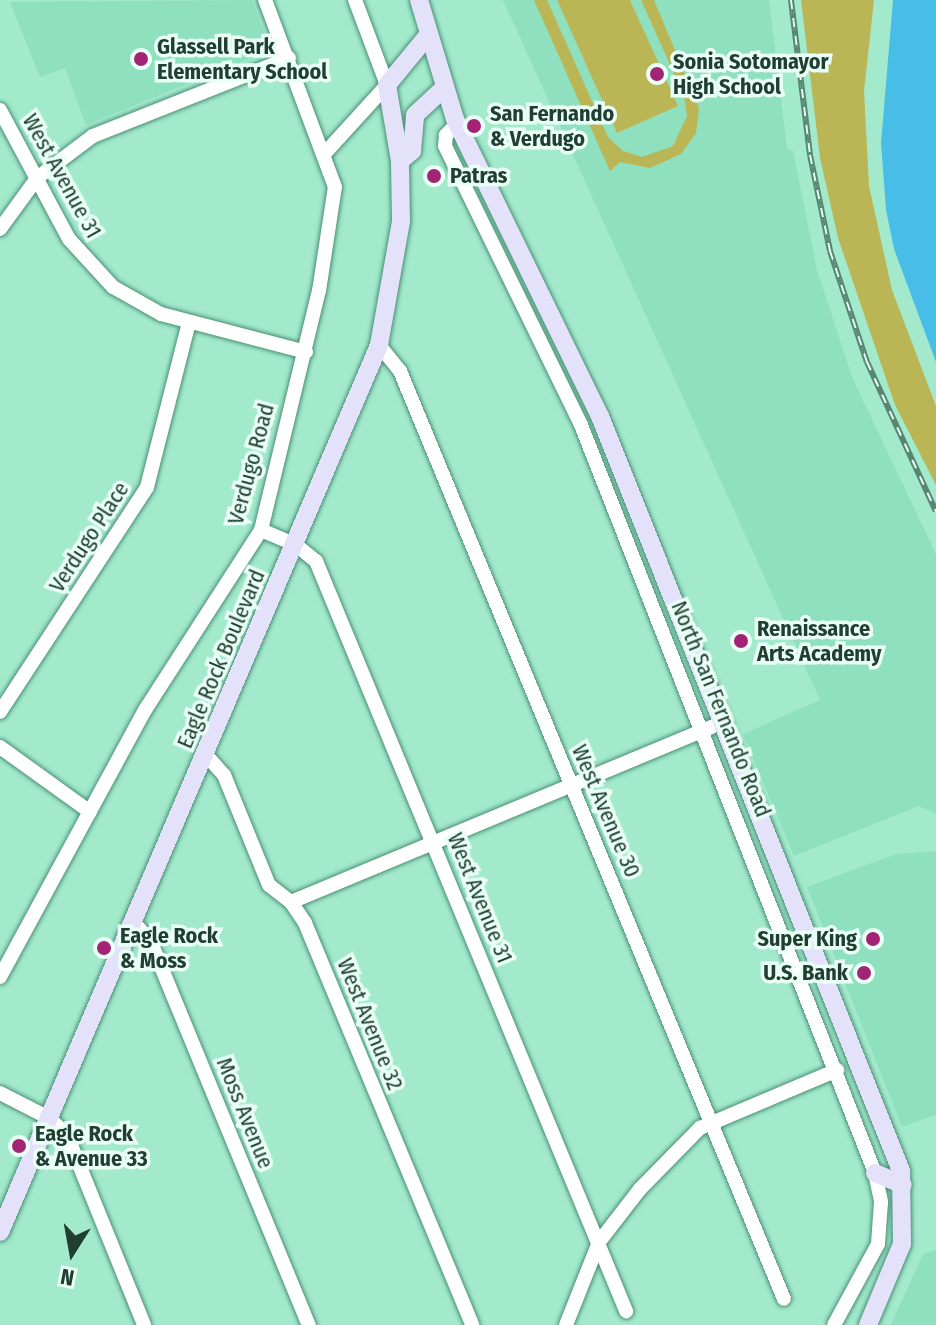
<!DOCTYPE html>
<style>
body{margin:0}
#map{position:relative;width:936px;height:1325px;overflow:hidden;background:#a3eacd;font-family:"Fira Sans Condensed",sans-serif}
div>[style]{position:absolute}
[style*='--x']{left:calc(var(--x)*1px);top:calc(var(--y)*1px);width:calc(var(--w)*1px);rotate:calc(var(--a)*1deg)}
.built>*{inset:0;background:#8ee0bf}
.green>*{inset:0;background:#bab655}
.water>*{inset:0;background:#48bde8}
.roads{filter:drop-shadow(0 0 2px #498f75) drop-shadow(0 0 2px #498f75)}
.minor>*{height:14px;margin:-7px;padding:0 7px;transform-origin:7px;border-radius:7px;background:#fff}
.major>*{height:18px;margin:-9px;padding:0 9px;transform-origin:9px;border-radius:9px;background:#e3e2fa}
.rail>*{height:6px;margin-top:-3px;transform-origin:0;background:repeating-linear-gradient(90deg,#eafff6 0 9px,#578673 0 18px);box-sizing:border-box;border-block:2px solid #578673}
.dots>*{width:22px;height:22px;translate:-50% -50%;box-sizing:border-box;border:4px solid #eafff6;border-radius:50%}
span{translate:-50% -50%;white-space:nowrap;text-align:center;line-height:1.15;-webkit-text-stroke:7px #eafff6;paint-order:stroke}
.poi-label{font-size:22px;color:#203e32;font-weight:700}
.left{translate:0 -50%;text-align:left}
.right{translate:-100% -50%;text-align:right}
.street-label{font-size:22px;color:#203e32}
.north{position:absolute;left:32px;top:1213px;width:80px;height:80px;-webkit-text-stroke:6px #eafff6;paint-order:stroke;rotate:191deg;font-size:22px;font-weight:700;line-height:32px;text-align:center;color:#203e32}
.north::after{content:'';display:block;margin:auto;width:28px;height:36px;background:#203e32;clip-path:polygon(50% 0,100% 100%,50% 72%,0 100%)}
</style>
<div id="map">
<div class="built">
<i style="clip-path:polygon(252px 0,270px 50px,86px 125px,65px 68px,40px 77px,10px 2px)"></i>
<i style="clip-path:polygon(503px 0,769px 0,787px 148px,793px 151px,817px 270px,852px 377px,936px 554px,936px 814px,919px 806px,794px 856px,743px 734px,820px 700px)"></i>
<i style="clip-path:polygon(936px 851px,936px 1115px,902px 1127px,807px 887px,896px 854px)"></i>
<i style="clip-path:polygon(936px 1250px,936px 1325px,891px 1325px,923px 1254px)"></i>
</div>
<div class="green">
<i style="clip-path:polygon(534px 0,547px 0,608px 137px,623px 151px,642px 157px,673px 146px,687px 116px,684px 96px,641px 0,654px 0,699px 108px,696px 133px,681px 154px,650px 168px,620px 162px,610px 171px)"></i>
<i style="clip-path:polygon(557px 0,630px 0,678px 106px,617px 133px)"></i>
<i style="clip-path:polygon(801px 0,874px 0,864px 91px,869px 186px,892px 290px,936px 406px,936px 485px,895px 405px,838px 238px,820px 158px)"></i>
</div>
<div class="water">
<i style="clip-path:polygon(893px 0,936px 0,936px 362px,894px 249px,886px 210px,881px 143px)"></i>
</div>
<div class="roads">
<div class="minor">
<i style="--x:0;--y:110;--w:146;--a:61.9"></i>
<i style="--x:69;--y:239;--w:65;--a:47.5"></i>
<i style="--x:113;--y:287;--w:55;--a:29.4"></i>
<i style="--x:161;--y:314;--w:150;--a:14.7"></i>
<i style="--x:457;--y:124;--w:16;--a:135"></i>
<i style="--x:446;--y:135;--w:11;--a:95"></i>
<i style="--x:445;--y:146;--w:310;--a:64"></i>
<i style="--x:581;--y:425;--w:804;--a:68.54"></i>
<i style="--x:875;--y:1173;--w:30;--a:78"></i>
<i style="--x:881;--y:1202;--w:42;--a:94.1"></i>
<i style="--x:878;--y:1244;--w:92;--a:118.5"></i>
<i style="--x:326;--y:152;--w:91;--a:-47.7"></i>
<i style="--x:387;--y:85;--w:91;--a:-110.6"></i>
<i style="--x:0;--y:229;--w:63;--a:-54"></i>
<i style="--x:37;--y:178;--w:70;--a:-36.9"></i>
<i style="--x:93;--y:136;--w:211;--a:-21.7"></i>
<i style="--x:379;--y:345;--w:33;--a:51"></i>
<i style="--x:400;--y:371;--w:1004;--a:67.52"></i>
<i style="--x:261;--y:530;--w:38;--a:23"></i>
<i style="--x:296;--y:545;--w:26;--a:39"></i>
<i style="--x:316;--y:561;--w:812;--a:67.54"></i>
<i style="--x:0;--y:712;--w:269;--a:-56.8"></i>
<i style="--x:147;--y:487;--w:170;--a:-75.7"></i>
<i style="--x:0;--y:747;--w:111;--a:35.8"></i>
<i style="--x:206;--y:755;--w:27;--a:48"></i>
<i style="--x:224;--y:775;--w:119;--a:67.8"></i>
<i style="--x:269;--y:885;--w:28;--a:38"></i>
<i style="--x:291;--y:902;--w:25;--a:56"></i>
<i style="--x:305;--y:923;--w:435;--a:67.4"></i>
<i style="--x:291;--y:902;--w:456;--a:-22.6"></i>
<i style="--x:134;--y:923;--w:23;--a:47"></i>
<i style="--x:150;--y:940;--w:417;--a:67.6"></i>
<i style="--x:0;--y:977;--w:304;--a:-61.5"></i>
<i style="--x:145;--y:710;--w:214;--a:-57.2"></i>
<i style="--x:261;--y:530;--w:246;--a:-76.4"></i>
<i style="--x:319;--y:291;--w:105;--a:-81.3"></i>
<i style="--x:335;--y:187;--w:200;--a:-110.5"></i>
<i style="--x:0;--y:1093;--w:55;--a:27"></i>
<i style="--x:49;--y:1118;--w:25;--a:43"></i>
<i style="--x:67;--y:1135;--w:205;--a:67.9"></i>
<i style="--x:566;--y:1325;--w:89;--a:-68.3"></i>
<i style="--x:599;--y:1242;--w:67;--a:-52.3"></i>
<i style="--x:640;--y:1189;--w:86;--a:-45.5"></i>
<i style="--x:700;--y:1128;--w:149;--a:-22.9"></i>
</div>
<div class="major">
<i style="--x:419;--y:0;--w:124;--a:73.2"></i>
<i style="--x:455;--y:119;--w:331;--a:64"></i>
<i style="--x:600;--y:416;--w:813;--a:68.26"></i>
<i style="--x:901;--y:1171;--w:73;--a:89.2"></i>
<i style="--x:902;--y:1244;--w:88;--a:112.8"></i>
<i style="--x:400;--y:161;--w:16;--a:-40"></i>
<i style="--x:412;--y:151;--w:36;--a:-85"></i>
<i style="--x:415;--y:115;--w:40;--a:-43"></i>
<i style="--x:875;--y:1173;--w:30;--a:23"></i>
<i style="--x:0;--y:1232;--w:965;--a:-66.86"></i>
<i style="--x:379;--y:345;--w:126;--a:-79.9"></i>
<i style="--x:401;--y:221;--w:60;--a:-91"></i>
<i style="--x:400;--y:161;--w:77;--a:-99.7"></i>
<i style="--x:387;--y:85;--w:66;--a:-50.5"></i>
</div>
</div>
<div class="rail">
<i style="--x:791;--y:0;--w:156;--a:83"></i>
<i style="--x:810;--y:155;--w:98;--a:78.2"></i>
<i style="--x:830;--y:251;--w:117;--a:71.6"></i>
<i style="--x:867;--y:362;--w:164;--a:65.2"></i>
</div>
<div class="dots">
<i style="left:141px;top:59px;background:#a32475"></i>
<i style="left:657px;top:74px;background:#a32475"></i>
<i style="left:474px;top:126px;background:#a32475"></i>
<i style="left:434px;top:176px;background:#a32475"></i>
<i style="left:741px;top:641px;background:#a32475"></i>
<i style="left:873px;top:939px;background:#a32475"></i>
<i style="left:104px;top:948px;background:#a32475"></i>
<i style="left:864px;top:973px;background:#a32475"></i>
<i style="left:19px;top:1146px;background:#a32475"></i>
</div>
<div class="poi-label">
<span class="left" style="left:157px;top:59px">Glassell Park<br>Elementary School</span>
<span class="left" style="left:673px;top:74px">Sonia Sotomayor<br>High School</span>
<span class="left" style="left:490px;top:126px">San Fernando<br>&amp; Verdugo</span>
<span class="left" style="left:450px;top:176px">Patras</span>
<span class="left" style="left:757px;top:641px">Renaissance<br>Arts Academy</span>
<span class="left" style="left:120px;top:948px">Eagle Rock<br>&amp; Moss</span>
<span class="right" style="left:857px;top:939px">Super King</span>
<span class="right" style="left:848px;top:973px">U.S. Bank</span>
<span class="left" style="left:35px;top:1146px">Eagle Rock<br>&amp; Avenue 33</span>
</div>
<div class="street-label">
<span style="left:62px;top:176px;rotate:61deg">West Avenue 31</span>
<span style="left:251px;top:464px;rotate:-75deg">Verdugo Road</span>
<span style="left:89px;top:537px;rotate:-57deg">Verdugo Place</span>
<span style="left:221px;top:659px;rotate:-67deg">Eagle Rock Boulevard</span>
<span style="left:721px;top:709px;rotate:68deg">North San Fernando Road</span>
<span style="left:606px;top:811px;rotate:67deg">West Avenue 30</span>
<span style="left:480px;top:898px;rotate:68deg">West Avenue 31</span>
<span style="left:370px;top:1024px;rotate:68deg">West Avenue 32</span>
<span style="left:245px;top:1113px;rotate:68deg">Moss Avenue</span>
</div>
<div class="north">N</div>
</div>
